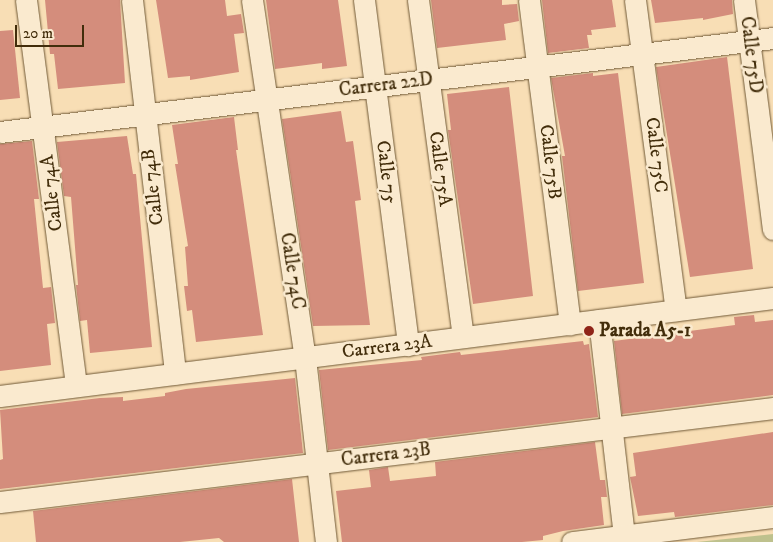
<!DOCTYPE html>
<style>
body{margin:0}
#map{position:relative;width:773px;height:542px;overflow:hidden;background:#f8deb5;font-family:"IM FELL DW Pica",serif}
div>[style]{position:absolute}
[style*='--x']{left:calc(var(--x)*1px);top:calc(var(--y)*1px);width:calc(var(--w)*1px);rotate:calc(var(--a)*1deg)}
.green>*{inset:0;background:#bec18d}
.building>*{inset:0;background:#d48d7c}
.roads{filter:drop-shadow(0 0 1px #705936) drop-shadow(0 0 1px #705936)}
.street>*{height:21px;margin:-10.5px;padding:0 10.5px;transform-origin:10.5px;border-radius:10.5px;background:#faeacf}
.dots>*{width:14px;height:14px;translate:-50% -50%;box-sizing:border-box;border:2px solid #faeacf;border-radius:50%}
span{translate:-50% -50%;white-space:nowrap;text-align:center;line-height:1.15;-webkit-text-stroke:5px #faeacf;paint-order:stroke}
.street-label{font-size:19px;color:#422d0b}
.poi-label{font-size:19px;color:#422d0b;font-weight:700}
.left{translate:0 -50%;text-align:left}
.scale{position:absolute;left:15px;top:25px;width:69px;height:22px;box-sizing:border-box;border:2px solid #422d0b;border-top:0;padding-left:6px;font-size:15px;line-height:18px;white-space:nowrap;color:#422d0b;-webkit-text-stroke:4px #faeacf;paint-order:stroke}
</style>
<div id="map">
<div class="green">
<i style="clip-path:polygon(773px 534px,773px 542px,697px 542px)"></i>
</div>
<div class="building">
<i style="clip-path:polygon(45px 0,120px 0,125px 83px,58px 89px,54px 54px,50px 54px)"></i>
<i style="clip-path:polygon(156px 0,225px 0,227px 16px,241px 14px,244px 33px,234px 34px,239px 72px,190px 80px,190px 76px,168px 78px)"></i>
<i style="clip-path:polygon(266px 0,338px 0,347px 66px,322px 69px,322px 63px,275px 69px)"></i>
<i style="clip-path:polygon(431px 0,502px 0,502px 5px,517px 4px,519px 21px,504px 24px,506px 40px,437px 48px)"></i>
<i style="clip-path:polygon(542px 0,612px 0,616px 27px,591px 30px,592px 35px,587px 35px,589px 48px,548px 53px)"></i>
<i style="clip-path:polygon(651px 0,732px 0,733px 14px,703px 20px,703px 18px,655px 23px)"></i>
<i style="clip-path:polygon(13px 30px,20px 98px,0 100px,0 31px)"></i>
<i style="clip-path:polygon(727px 57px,753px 269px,690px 277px,656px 67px)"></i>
<i style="clip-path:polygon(593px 73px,593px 76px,618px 73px,644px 283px,578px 291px,562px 156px,565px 156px,551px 78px)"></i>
<i style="clip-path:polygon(509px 87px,533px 296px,473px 304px,448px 130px,451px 130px,447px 94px)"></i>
<i style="clip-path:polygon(341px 111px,346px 142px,353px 141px,361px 200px,355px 201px,370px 325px,313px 326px,282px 119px)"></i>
<i style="clip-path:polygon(234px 117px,238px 150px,236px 150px,263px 335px,196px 342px,192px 310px,187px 311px,184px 286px,188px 286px,185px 247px,188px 246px,175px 164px,178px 164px,172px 125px)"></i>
<i style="clip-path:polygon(127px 136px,133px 174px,136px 174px,152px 347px,90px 353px,87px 320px,80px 321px,76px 285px,78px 285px,71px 197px,64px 196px,57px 142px)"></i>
<i style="clip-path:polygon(32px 141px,39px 199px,34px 199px,43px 288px,51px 287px,55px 323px,47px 324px,51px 365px,0 371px,0 144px)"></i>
<i style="clip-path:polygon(754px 315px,755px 322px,773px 320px,773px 395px,622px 414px,614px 341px,735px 325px,734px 317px)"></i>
<i style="clip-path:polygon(583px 341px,584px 345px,589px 344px,598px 417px,328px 450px,319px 370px,422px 360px,421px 357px,460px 352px,461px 355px)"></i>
<i style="clip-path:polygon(295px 378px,303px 453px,0 489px,0 460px,3px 459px,0 410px,100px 398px,123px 397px,123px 401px,165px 396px,165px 393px,186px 389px)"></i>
<i style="clip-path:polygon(773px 432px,773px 505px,675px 517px,674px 512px,638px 516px,630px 477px,636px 476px,633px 453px)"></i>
<i style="clip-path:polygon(595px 442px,600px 480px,605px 480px,607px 497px,601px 497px,604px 525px,563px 531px,543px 536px,543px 540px,522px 542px,342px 542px,336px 491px,371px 487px,369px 470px,388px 467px,390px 481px,436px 476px,435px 462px)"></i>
<i style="clip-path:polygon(292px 479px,299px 542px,224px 542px,219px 538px,180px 542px,36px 542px,33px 511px)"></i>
</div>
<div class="roads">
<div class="street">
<i style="--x:26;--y:0;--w:389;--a:82.6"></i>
<i style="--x:132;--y:0;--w:376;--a:83.4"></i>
<i style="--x:252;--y:0;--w:362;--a:81.6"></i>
<i style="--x:305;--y:358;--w:185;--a:83.5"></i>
<i style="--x:364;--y:0;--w:348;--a:82.7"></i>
<i style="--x:418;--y:0;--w:340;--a:82.4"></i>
<i style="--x:529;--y:0;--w:327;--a:82.8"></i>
<i style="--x:635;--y:0;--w:313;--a:82.5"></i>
<i style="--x:744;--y:0;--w:231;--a:82.8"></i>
<i style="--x:0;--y:132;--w:779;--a:-6.93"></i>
<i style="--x:599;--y:320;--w:216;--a:83.4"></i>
<i style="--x:0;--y:396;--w:779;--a:-7.23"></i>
<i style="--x:0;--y:502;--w:779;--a:-6.93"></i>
<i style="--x:572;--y:542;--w:203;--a:-7.1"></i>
</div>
</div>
<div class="dots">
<i style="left:589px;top:331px;background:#8f2418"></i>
</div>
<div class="street-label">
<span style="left:751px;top:55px;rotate:83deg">Calle 75D</span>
<span style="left:386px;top:85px;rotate:-7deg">Carrera 22D</span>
<span style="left:656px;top:155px;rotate:83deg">Calle 75C</span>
<span style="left:550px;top:162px;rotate:83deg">Calle 75B</span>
<span style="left:440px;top:169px;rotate:82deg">Calle 75A</span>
<span style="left:386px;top:172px;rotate:83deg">Calle 75</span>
<span style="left:153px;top:187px;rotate:-97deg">Calle 74B</span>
<span style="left:52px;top:193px;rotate:-97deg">Calle 74A</span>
<span style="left:292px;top:271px;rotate:81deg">Calle 74C</span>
<span style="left:387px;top:347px;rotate:-7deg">Carrera 23A</span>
<span style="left:386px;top:455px;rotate:-7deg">Carrera 23B</span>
</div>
<div class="poi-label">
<span class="left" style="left:599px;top:331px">Parada A5-1</span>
</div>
<div class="scale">20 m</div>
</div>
